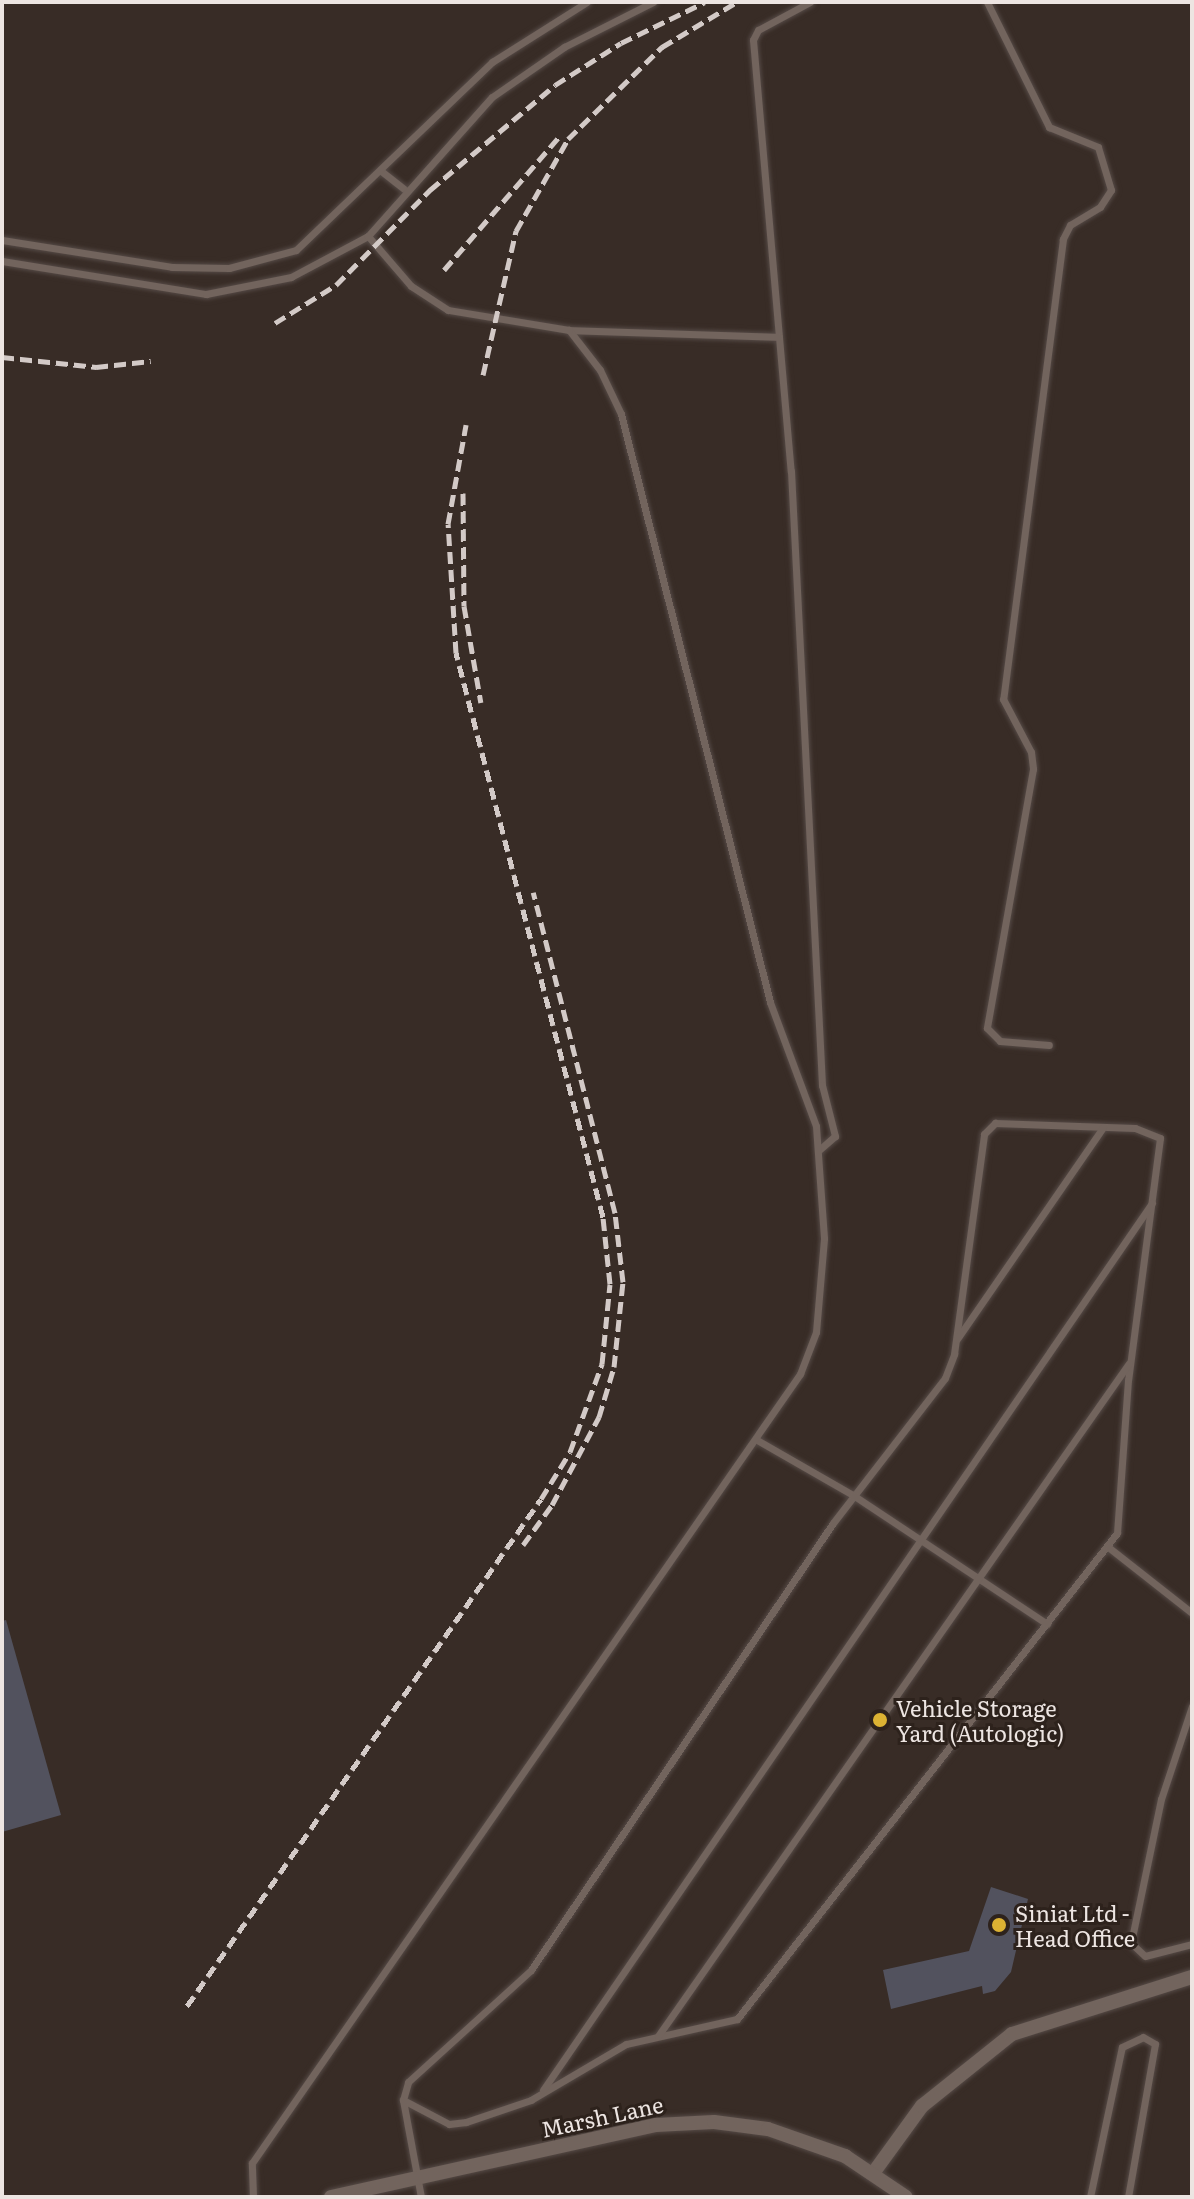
<!DOCTYPE html>
<style>
body{margin:0}
#map{position:relative;width:1194px;height:2199px;overflow:hidden;background:#382c26;font-family:Literata,serif}
div>[style]{position:absolute}
[style*='--x']{left:calc(var(--x)*1px);top:calc(var(--y)*1px);width:calc(var(--w)*1px);rotate:calc(var(--a)*1deg)}
.building>*{inset:0;background:#52525e}
.roads{filter:drop-shadow(0 0 2px #554a46) drop-shadow(0 0 2px #554a46)}
.service>*{height:7px;margin:-3.5px;padding:0 3.5px;transform-origin:3.5px;border-radius:3.5px;background:#72645d}
.minor>*{height:14px;margin:-7px;padding:0 7px;transform-origin:7px;border-radius:7px;background:#72645d}
.rail>*{height:5px;margin-top:-2.5px;transform-origin:0;background:repeating-linear-gradient(90deg,#d3cac7 0 12px,transparent 0 18px)}
.dots>*{width:22px;height:22px;translate:-50% -50%;box-sizing:border-box;border:4px solid #2d221c;border-radius:50%}
span{translate:-50% -50%;white-space:nowrap;text-align:center;line-height:1.15;-webkit-text-stroke:6px #2d221c;paint-order:stroke}
.poi-label{font-size:22px;color:#ede5e2}
.left{translate:0 -50%;text-align:left}
.street-label{font-size:22px;color:#ede5e2}
.frame{position:absolute;inset:0;border:4px solid #ede5e2;pointer-events:none}
</style>
<div id="map">
<div class="building">
<i style="clip-path:polygon(6px 1620px,61px 1815px,2px 1832px,2px 1621px)"></i>
<i style="clip-path:polygon(991px 1887px,1028px 1899px,1011px 1972px,995px 1991px,983px 1994px,982px 1986px,891px 2009px,883px 1970px,969px 1951px)"></i>
</div>
<div class="roads">
<div class="service">
<i style="--x:810;--y:2;--w:59;--a:151.7"></i>
<i style="--x:758;--y:30;--w:11;--a:117"></i>
<i style="--x:753;--y:40;--w:433;--a:85"></i>
<i style="--x:791;--y:471;--w:615;--a:87.11"></i>
<i style="--x:822;--y:1085;--w:53;--a:75.7"></i>
<i style="--x:835;--y:1136;--w:21;--a:139"></i>
<i style="--x:987;--y:2;--w:140;--a:63.6"></i>
<i style="--x:1049;--y:127;--w:53;--a:22.2"></i>
<i style="--x:1098;--y:147;--w:45;--a:73.2"></i>
<i style="--x:1111;--y:190;--w:20;--a:123"></i>
<i style="--x:1100;--y:207;--w:35;--a:149"></i>
<i style="--x:1070;--y:225;--w:16;--a:117"></i>
<i style="--x:1063;--y:239;--w:464;--a:97.4"></i>
<i style="--x:1003;--y:699;--w:60;--a:62.2"></i>
<i style="--x:1031;--y:752;--w:17;--a:83"></i>
<i style="--x:1033;--y:769;--w:263;--a:100.1"></i>
<i style="--x:987;--y:1028;--w:18;--a:45"></i>
<i style="--x:1000;--y:1041;--w:49;--a:4.7"></i>
<i style="--x:381;--y:171;--w:29;--a:38"></i>
<i style="--x:2;--y:240;--w:172;--a:9"></i>
<i style="--x:172;--y:267;--w:57;--a:1"></i>
<i style="--x:229;--y:268;--w:69;--a:-15"></i>
<i style="--x:296;--y:250;--w:272;--a:-43.8"></i>
<i style="--x:492;--y:62;--w:112;--a:-32.3"></i>
<i style="--x:2;--y:261;--w:207;--a:9.2"></i>
<i style="--x:206;--y:294;--w:87;--a:-11.3"></i>
<i style="--x:291;--y:277;--w:87;--a:-28"></i>
<i style="--x:368;--y:236;--w:186;--a:-48.3"></i>
<i style="--x:492;--y:97;--w:88;--a:-34.8"></i>
<i style="--x:564;--y:47;--w:100;--a:-26.8"></i>
<i style="--x:569;--y:330;--w:210;--a:1.9"></i>
<i style="--x:995;--y:1123;--w:140;--a:2"></i>
<i style="--x:1135;--y:1128;--w:27;--a:22"></i>
<i style="--x:1160;--y:1138;--w:244;--a:97.5"></i>
<i style="--x:1128;--y:1380;--w:153;--a:94.1"></i>
<i style="--x:1117;--y:1533;--w:617;--a:128.02"></i>
<i style="--x:737;--y:2019;--w:114;--a:167.3"></i>
<i style="--x:626;--y:2044;--w:110;--a:149.5"></i>
<i style="--x:531;--y:2100;--w:69;--a:161.3"></i>
<i style="--x:466;--y:2122;--w:17;--a:173"></i>
<i style="--x:449;--y:2124;--w:52;--a:-152.4"></i>
<i style="--x:403;--y:2100;--w:19;--a:-74"></i>
<i style="--x:408;--y:2082;--w:166;--a:-42.3"></i>
<i style="--x:531;--y:1970;--w:539;--a:-55.96"></i>
<i style="--x:833;--y:1523;--w:183;--a:-52.3"></i>
<i style="--x:945;--y:1378;--w:26;--a:-69"></i>
<i style="--x:954;--y:1354;--w:222;--a:-82.2"></i>
<i style="--x:984;--y:1134;--w:16;--a:-45"></i>
<i style="--x:957;--y:1339;--w:257;--a:-55.4"></i>
<i style="--x:757;--y:1440;--w:111;--a:29.8"></i>
<i style="--x:853;--y:1495;--w:233;--a:33.6"></i>
<i style="--x:1108;--y:1547;--w:107;--a:38.2"></i>
<i style="--x:1192;--y:1706;--w:98;--a:108.4"></i>
<i style="--x:1161;--y:1799;--w:147;--a:101.8"></i>
<i style="--x:1131;--y:1943;--w:19;--a:43"></i>
<i style="--x:1145;--y:1956;--w:49;--a:-14.3"></i>
<i style="--x:658;--y:2036;--w:821;--a:-55.01"></i>
<i style="--x:543;--y:2090;--w:1076;--a:-55.53"></i>
<i style="--x:403;--y:2100;--w:99;--a:79.5"></i>
<i style="--x:253;--y:2197;--w:34;--a:-92"></i>
<i style="--x:252;--y:2163;--w:961;--a:-55.22"></i>
<i style="--x:800;--y:1374;--w:45;--a:-69.1"></i>
<i style="--x:816;--y:1332;--w:94;--a:-85.1"></i>
<i style="--x:824;--y:1238;--w:112;--a:-94.1"></i>
<i style="--x:816;--y:1126;--w:132;--a:-110.4"></i>
<i style="--x:770;--y:1002;--w:607;--a:-104.22"></i>
<i style="--x:621;--y:414;--w:49;--a:-115.5"></i>
<i style="--x:600;--y:370;--w:51;--a:-127.8"></i>
<i style="--x:569;--y:330;--w:123;--a:-170.6"></i>
<i style="--x:448;--y:310;--w:44;--a:-147"></i>
<i style="--x:411;--y:286;--w:66;--a:-130.7"></i>
<i style="--x:1090;--y:2197;--w:153;--a:-78"></i>
<i style="--x:1122;--y:2047;--w:23;--a:-25"></i>
<i style="--x:1143;--y:2037;--w:14;--a:30"></i>
<i style="--x:1155;--y:2044;--w:155;--a:100"></i>
</div>
<div class="minor">
<i style="--x:874;--y:2172;--w:82;--a:-54"></i>
<i style="--x:922;--y:2106;--w:115;--a:-38.7"></i>
<i style="--x:1012;--y:2034;--w:189;--a:-17.6"></i>
<i style="--x:331;--y:2197;--w:333;--a:-12.5"></i>
<i style="--x:656;--y:2125;--w:58;--a:-3"></i>
<i style="--x:714;--y:2122;--w:54;--a:7.4"></i>
<i style="--x:768;--y:2129;--w:82;--a:19.3"></i>
<i style="--x:845;--y:2156;--w:73;--a:33.9"></i>
</div>
</div>
<div class="rail">
<i style="--x:444;--y:270;--w:176;--a:-49.2"></i>
<i style="--x:275;--y:323;--w:72;--a:-31.9"></i>
<i style="--x:336;--y:285;--w:134;--a:-45.3"></i>
<i style="--x:430;--y:190;--w:163;--a:-40"></i>
<i style="--x:555;--y:85;--w:78;--a:-32.5"></i>
<i style="--x:621;--y:43;--w:93;--a:-26"></i>
<i style="--x:2;--y:357;--w:95;--a:6.1"></i>
<i style="--x:96;--y:367;--w:55;--a:-6.2"></i>
<i style="--x:483;--y:375;--w:148;--a:-77.1"></i>
<i style="--x:516;--y:231;--w:106;--a:-60.5"></i>
<i style="--x:568;--y:139;--w:132;--a:-44.4"></i>
<i style="--x:662;--y:47;--w:87;--a:-31"></i>
<i style="--x:463;--y:493;--w:113;--a:89.5"></i>
<i style="--x:464;--y:606;--w:98;--a:80.1"></i>
<i style="--x:523;--y:1545;--w:49;--a:-54.1"></i>
<i style="--x:552;--y:1505;--w:100;--a:-61.9"></i>
<i style="--x:599;--y:1417;--w:52;--a:-73.3"></i>
<i style="--x:614;--y:1367;--w:85;--a:-84"></i>
<i style="--x:623;--y:1282;--w:69;--a:-96.6"></i>
<i style="--x:615;--y:1213;--w:331;--a:-104.3"></i>
<i style="--x:187;--y:2006;--w:618;--a:-55.08"></i>
<i style="--x:541;--y:1499;--w:55;--a:-58.3"></i>
<i style="--x:570;--y:1452;--w:94;--a:-70"></i>
<i style="--x:602;--y:1364;--w:80;--a:-84.3"></i>
<i style="--x:610;--y:1284;--w:67;--a:-96"></i>
<i style="--x:603;--y:1217;--w:583;--a:-104.61"></i>
<i style="--x:456;--y:653;--w:129;--a:-93.5"></i>
<i style="--x:448;--y:524;--w:101;--a:-79.7"></i>
</div>
<div class="dots">
<i style="left:880px;top:1720px;background:#dcb233"></i>
<i style="left:999px;top:1925px;background:#dcb233"></i>
</div>
<div class="poi-label">
<span class="left" style="left:896px;top:1720px">Vehicle Storage<br>Yard (Autologic)</span>
<span class="left" style="left:1015px;top:1925px">Siniat Ltd -<br>Head Office</span>
</div>
<div class="street-label">
<span style="left:602px;top:2116px;rotate:-12deg">Marsh Lane</span>
</div>
<div class="frame"></div>
</div>
